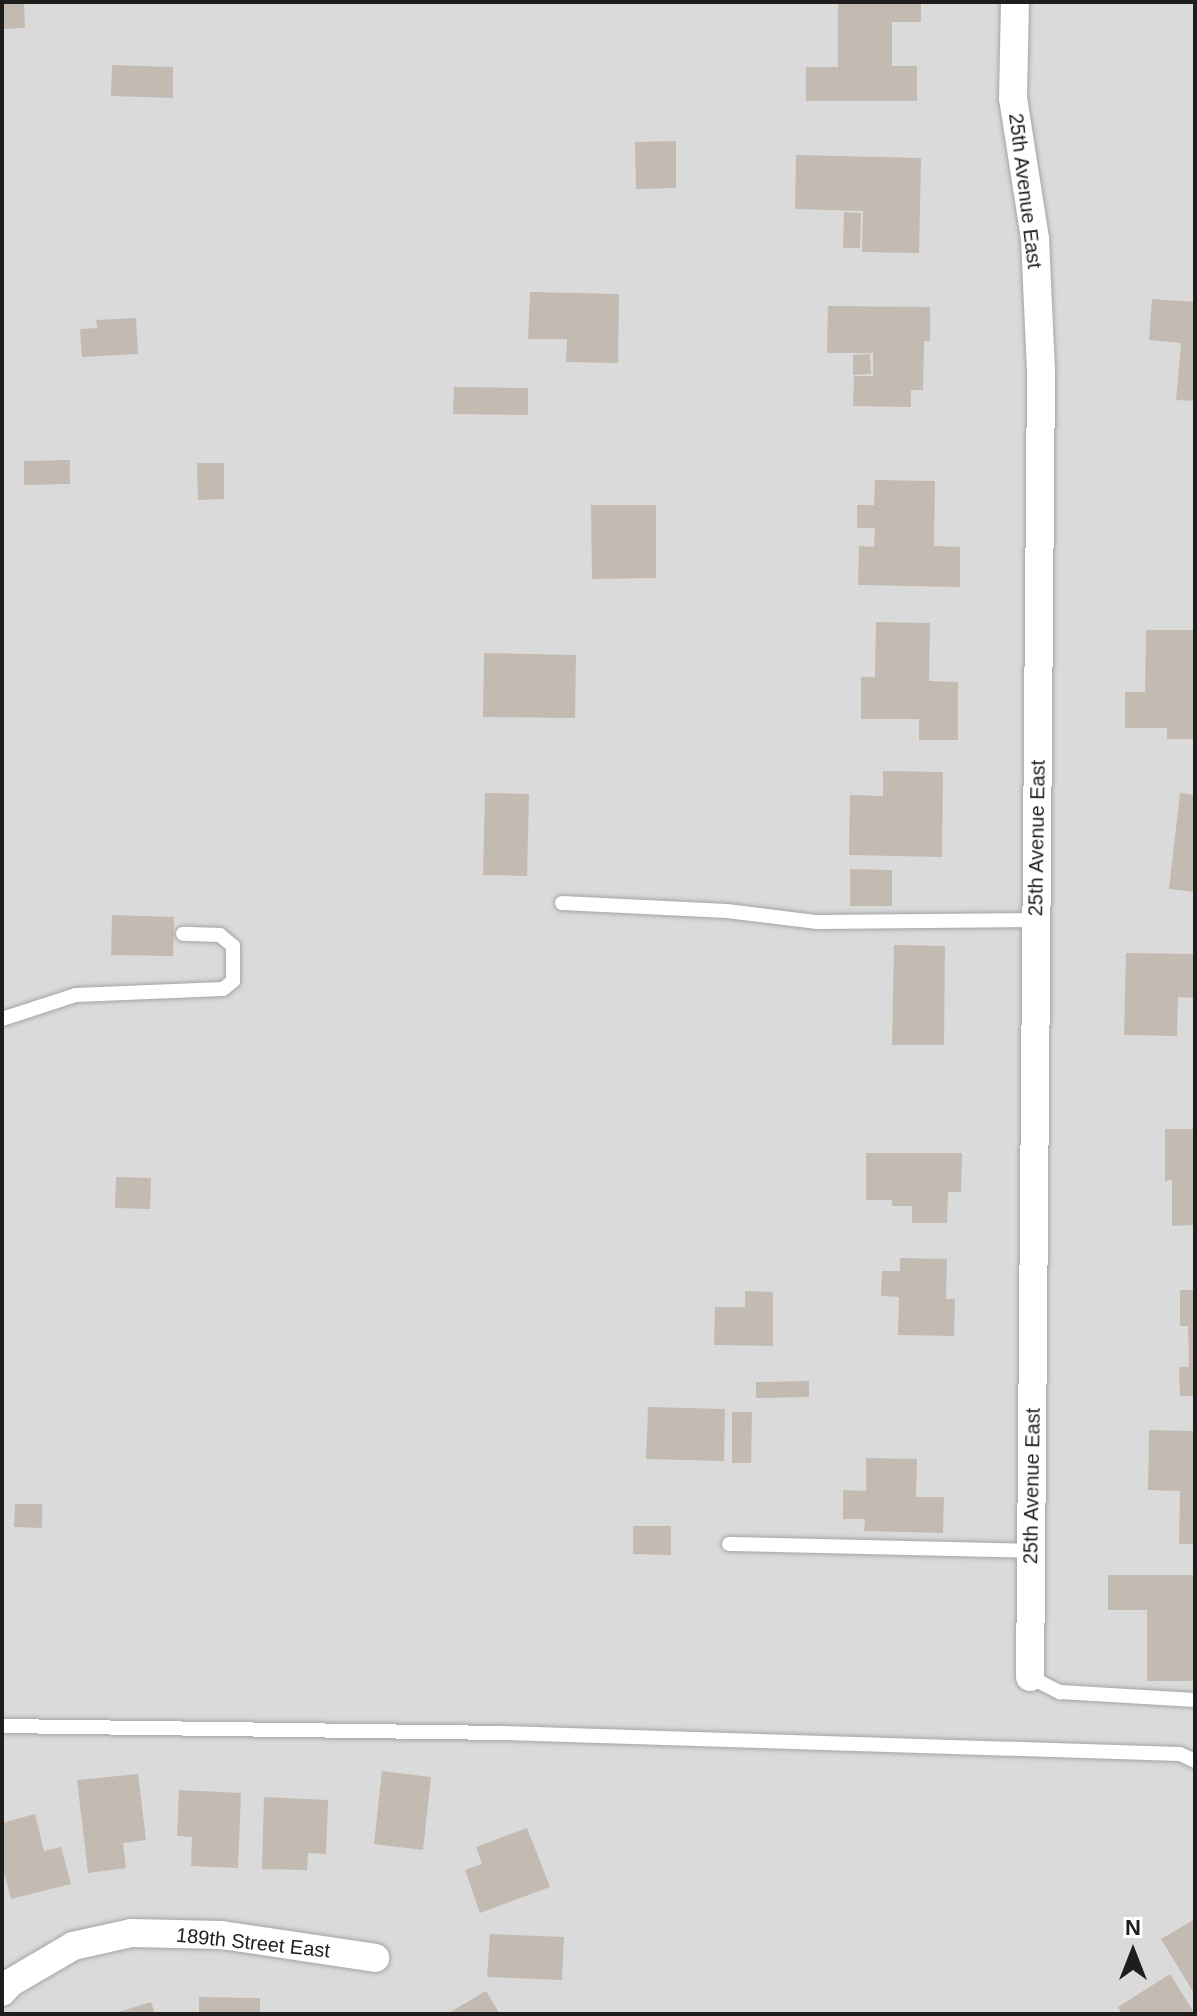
<!DOCTYPE html>
<style>
body{margin:0}
#map{position:relative;width:1197px;height:2016px;overflow:hidden;background:#eeece3;font-family:Helvetica,sans-serif}
div>[style]{position:absolute}
[style*='--x']{left:calc(var(--x)*1px);top:calc(var(--y)*1px);width:calc(var(--w)*1px);rotate:calc(var(--a)*1deg)}
.residential>*{inset:0;background:#dbdada}
.building>*{inset:0;background:#c3bbb2}
.roads{filter:drop-shadow(0 0 2px #a4a4a4) drop-shadow(0 0 2px #a4a4a4)}
.service>*{height:14px;margin:-7px;padding:0 7px;transform-origin:7px;border-radius:7px;background:#fff}
.minor>*{height:28px;margin:-14px;padding:0 14px;transform-origin:14px;border-radius:14px;background:#fff}
span{translate:-50% -50%;white-space:nowrap;text-align:center;line-height:1.15;-webkit-text-stroke:6px #fff;paint-order:stroke}
.street-label{font-size:20px;color:#1d1d1d}
.frame{position:absolute;inset:0;border:4px solid #1d1d1d;pointer-events:none}
.north{position:absolute;left:1093px;top:1912px;width:80px;height:80px;-webkit-text-stroke:6px #fff;paint-order:stroke;rotate:0deg;font-size:22px;font-weight:700;line-height:32px;text-align:center;color:#1d1d1d}
.north::after{content:'';display:block;margin:auto;width:28px;height:36px;background:#1d1d1d;clip-path:polygon(50% 0,100% 100%,50% 72%,0 100%)}
</style>
<div id="map">
<div class="residential">
<i style="clip-path:polygon(2px 2px,1195px 2px,1195px 2014px,2px 2014px)"></i>
</div>
<div class="building">
<i style="clip-path:polygon(2px 2px,24px 2px,25px 28px,2px 29px)"></i>
<i style="clip-path:polygon(838px 2px,921px 2px,921px 22px,892px 22px,892px 66px,917px 66px,917px 101px,806px 101px,806px 67px,838px 67px)"></i>
<i style="clip-path:polygon(112px 65px,173px 67px,173px 98px,111px 96px)"></i>
<i style="clip-path:polygon(676px 141px,676px 188px,636px 189px,635px 142px)"></i>
<i style="clip-path:polygon(796px 155px,921px 158px,919px 253px,862px 252px,863px 211px,795px 209px)"></i>
<i style="clip-path:polygon(844px 212px,861px 213px,860px 248px,843px 248px)"></i>
<i style="clip-path:polygon(530px 292px,619px 294px,618px 363px,566px 362px,567px 339px,528px 339px)"></i>
<i style="clip-path:polygon(1152px 299px,1195px 302px,1195px 401px,1176px 400px,1181px 343px,1149px 340px)"></i>
<i style="clip-path:polygon(828px 306px,930px 307px,930px 341px,924px 341px,923px 390px,911px 390px,911px 407px,853px 406px,854px 376px,873px 376px,873px 353px,827px 353px)"></i>
<i style="clip-path:polygon(136px 318px,138px 354px,82px 357px,80px 329px,97px 328px,96px 320px)"></i>
<i style="clip-path:polygon(870px 354px,871px 374px,853px 375px,853px 355px)"></i>
<i style="clip-path:polygon(454px 387px,528px 388px,528px 415px,453px 414px)"></i>
<i style="clip-path:polygon(70px 460px,70px 484px,24px 485px,24px 461px)"></i>
<i style="clip-path:polygon(197px 463px,224px 463px,224px 499px,198px 500px)"></i>
<i style="clip-path:polygon(875px 480px,935px 481px,934px 546px,960px 547px,960px 587px,858px 585px,859px 546px,874px 547px,875px 528px,857px 528px,857px 505px,874px 505px)"></i>
<i style="clip-path:polygon(591px 505px,656px 505px,656px 578px,592px 579px)"></i>
<i style="clip-path:polygon(876px 622px,930px 623px,929px 681px,958px 682px,958px 740px,919px 740px,919px 719px,861px 719px,861px 677px,875px 677px)"></i>
<i style="clip-path:polygon(1146px 630px,1195px 630px,1195px 739px,1167px 739px,1167px 728px,1125px 728px,1125px 692px,1145px 692px)"></i>
<i style="clip-path:polygon(484px 653px,576px 655px,575px 718px,483px 717px)"></i>
<i style="clip-path:polygon(883px 771px,943px 772px,942px 857px,849px 855px,850px 795px,883px 796px)"></i>
<i style="clip-path:polygon(485px 793px,529px 794px,527px 876px,483px 875px)"></i>
<i style="clip-path:polygon(1180px 793px,1195px 795px,1195px 892px,1169px 889px)"></i>
<i style="clip-path:polygon(850px 869px,892px 870px,892px 906px,850px 906px)"></i>
<i style="clip-path:polygon(112px 915px,174px 917px,173px 956px,111px 955px)"></i>
<i style="clip-path:polygon(894px 945px,945px 946px,944px 1045px,892px 1045px)"></i>
<i style="clip-path:polygon(1126px 953px,1195px 954px,1195px 998px,1178px 997px,1177px 1036px,1124px 1035px)"></i>
<i style="clip-path:polygon(1165px 1129px,1195px 1129px,1195px 1225px,1172px 1226px,1172px 1180px,1165px 1181px)"></i>
<i style="clip-path:polygon(866px 1153px,962px 1153px,961px 1192px,948px 1192px,947px 1223px,912px 1223px,912px 1206px,892px 1206px,892px 1200px,866px 1200px)"></i>
<i style="clip-path:polygon(116px 1177px,151px 1178px,150px 1209px,115px 1208px)"></i>
<i style="clip-path:polygon(900px 1258px,947px 1259px,946px 1299px,955px 1299px,954px 1336px,898px 1335px,899px 1297px,881px 1296px,882px 1271px,900px 1271px)"></i>
<i style="clip-path:polygon(1180px 1290px,1195px 1290px,1195px 1396px,1180px 1396px,1179px 1367px,1189px 1367px,1188px 1326px,1180px 1326px)"></i>
<i style="clip-path:polygon(745px 1291px,773px 1292px,773px 1346px,714px 1345px,715px 1307px,745px 1307px)"></i>
<i style="clip-path:polygon(809px 1381px,809px 1397px,756px 1398px,756px 1382px)"></i>
<i style="clip-path:polygon(648px 1407px,725px 1409px,724px 1461px,646px 1459px)"></i>
<i style="clip-path:polygon(732px 1412px,752px 1412px,751px 1463px,732px 1463px)"></i>
<i style="clip-path:polygon(1149px 1430px,1195px 1431px,1195px 1544px,1179px 1544px,1180px 1491px,1148px 1490px)"></i>
<i style="clip-path:polygon(866px 1458px,917px 1459px,916px 1497px,944px 1497px,943px 1533px,864px 1531px,865px 1519px,843px 1519px,843px 1490px,866px 1491px)"></i>
<i style="clip-path:polygon(15px 1504px,42px 1504px,42px 1528px,14px 1527px)"></i>
<i style="clip-path:polygon(633px 1526px,671px 1526px,671px 1555px,633px 1554px)"></i>
<i style="clip-path:polygon(1108px 1575px,1195px 1575px,1195px 1681px,1147px 1681px,1147px 1610px,1108px 1610px)"></i>
<i style="clip-path:polygon(382px 1771px,431px 1777px,423px 1850px,374px 1844px)"></i>
<i style="clip-path:polygon(138px 1774px,146px 1840px,123px 1843px,126px 1868px,88px 1873px,77px 1780px)"></i>
<i style="clip-path:polygon(179px 1790px,241px 1793px,238px 1868px,191px 1866px,192px 1837px,177px 1836px)"></i>
<i style="clip-path:polygon(264px 1797px,328px 1800px,326px 1854px,308px 1853px,307px 1870px,262px 1869px)"></i>
<i style="clip-path:polygon(35px 1814px,44px 1851px,61px 1847px,71px 1884px,11px 1899px,2px 1865px,2px 1823px)"></i>
<i style="clip-path:polygon(527px 1828px,550px 1887px,480px 1913px,465px 1870px,482px 1864px,476px 1847px)"></i>
<i style="clip-path:polygon(1195px 1919px,1195px 1995px,1161px 1939px)"></i>
<i style="clip-path:polygon(490px 1934px,564px 1937px,562px 1980px,487px 1977px)"></i>
<i style="clip-path:polygon(1170px 1974px,1195px 2014px,1122px 2014px,1118px 2007px)"></i>
<i style="clip-path:polygon(486px 1991px,500px 2014px,447px 2014px)"></i>
<i style="clip-path:polygon(199px 1997px,260px 1998px,260px 2014px,199px 2014px)"></i>
<i style="clip-path:polygon(151px 2002px,155px 2014px,115px 2014px,115px 2013px)"></i>
</div>
<div class="roads">
<div class="service">
<i style="--x:562;--y:903;--w:165;--a:2.8"></i>
<i style="--x:727;--y:911;--w:91;--a:7"></i>
<i style="--x:817;--y:922;--w:219;--a:-0.5"></i>
<i style="--x:2;--y:1019;--w:78;--a:-18"></i>
<i style="--x:76;--y:995;--w:147;--a:-2.3"></i>
<i style="--x:223;--y:989;--w:13;--a:-39"></i>
<i style="--x:233;--y:981;--w:35;--a:-90"></i>
<i style="--x:233;--y:946;--w:17;--a:-140"></i>
<i style="--x:220;--y:935;--w:37;--a:-178"></i>
<i style="--x:729;--y:1544;--w:303;--a:1.3"></i>
<i style="--x:1030;--y:1677;--w:34;--a:27"></i>
<i style="--x:1060;--y:1692;--w:135;--a:3.4"></i>
<i style="--x:2;--y:1726;--w:502;--a:0.8"></i>
<i style="--x:504;--y:1733;--w:676;--a:1.78"></i>
<i style="--x:1180;--y:1754;--w:17;--a:25"></i>
</div>
<div class="minor">
<i style="--x:1015;--y:2;--w:96;--a:91.2"></i>
<i style="--x:1013;--y:98;--w:143;--a:81.1"></i>
<i style="--x:1035;--y:239;--w:132;--a:87.4"></i>
<i style="--x:1041;--y:371;--w:1306;--a:90.48"></i>
<i style="--x:2;--y:1992;--w:12;--a:-48"></i>
<i style="--x:10;--y:1983;--w:73;--a:-30.4"></i>
<i style="--x:73;--y:1946;--w:59;--a:-12.6"></i>
<i style="--x:131;--y:1933;--w:91;--a:1.3"></i>
<i style="--x:222;--y:1935;--w:155;--a:8.5"></i>
</div>
</div>
<div class="street-label">
<span style="left:1025px;top:191px;rotate:83deg">25th Avenue East</span>
<span style="left:1037px;top:838px;rotate:-89deg">25th Avenue East</span>
<span style="left:1032px;top:1486px;rotate:-89deg">25th Avenue East</span>
<span style="left:253px;top:1943px;rotate:6deg">189th Street East</span>
</div>
<div class="frame"></div>
<div class="north">N</div>
</div>
